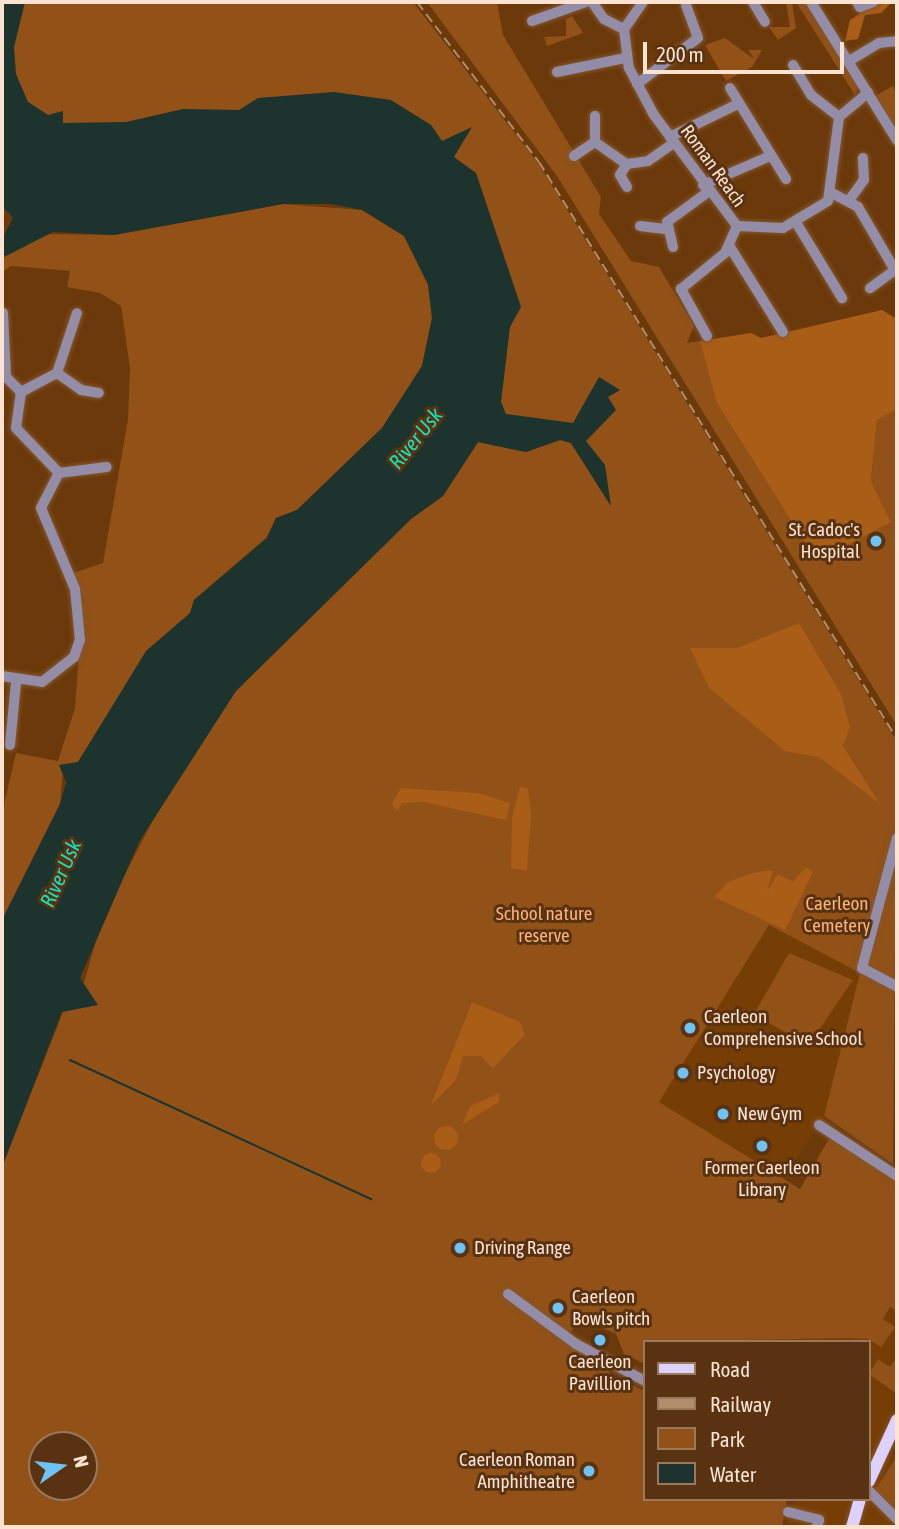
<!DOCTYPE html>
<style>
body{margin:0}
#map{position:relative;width:899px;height:1529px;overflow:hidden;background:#6b390a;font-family:"Asap Condensed",sans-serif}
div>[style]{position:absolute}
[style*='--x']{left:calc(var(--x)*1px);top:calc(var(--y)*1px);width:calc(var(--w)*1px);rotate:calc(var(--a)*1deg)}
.built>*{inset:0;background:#763d05}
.green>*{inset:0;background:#915117}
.forest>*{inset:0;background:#a95d16}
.round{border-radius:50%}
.water>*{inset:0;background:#1c332e}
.stream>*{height:2px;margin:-1px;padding:0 1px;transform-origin:1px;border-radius:1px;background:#1c332e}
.roads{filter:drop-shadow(0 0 2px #85572e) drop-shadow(0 0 2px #85572e)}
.minor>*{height:10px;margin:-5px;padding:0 5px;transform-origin:5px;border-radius:5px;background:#938da8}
.major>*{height:12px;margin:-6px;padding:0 6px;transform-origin:6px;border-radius:6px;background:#ddd2fe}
.rail>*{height:2px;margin-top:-1px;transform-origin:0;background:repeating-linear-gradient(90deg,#b38e6e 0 10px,transparent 0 15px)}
.dots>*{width:19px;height:19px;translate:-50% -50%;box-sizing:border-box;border:4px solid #593212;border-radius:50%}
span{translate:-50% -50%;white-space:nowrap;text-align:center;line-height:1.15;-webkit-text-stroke:6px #593212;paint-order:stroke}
.street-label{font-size:19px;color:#fbe2d1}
.poi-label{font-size:19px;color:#fbe2d1}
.right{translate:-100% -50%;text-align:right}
.left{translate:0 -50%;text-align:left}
.park-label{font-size:19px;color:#fcb27b}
.water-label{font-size:21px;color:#13e2c1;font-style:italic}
.frame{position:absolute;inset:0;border:4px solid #fbe2d1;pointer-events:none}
.legend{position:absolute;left:643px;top:1340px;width:228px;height:161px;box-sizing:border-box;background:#593212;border:2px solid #9a785e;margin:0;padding:9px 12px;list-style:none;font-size:21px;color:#fbe2d1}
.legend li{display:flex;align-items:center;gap:14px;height:35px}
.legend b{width:35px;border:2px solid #9a785e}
.north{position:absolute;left:28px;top:1431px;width:70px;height:70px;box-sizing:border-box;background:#593212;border:2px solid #9a785e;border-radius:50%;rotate:76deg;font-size:19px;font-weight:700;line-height:28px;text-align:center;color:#fbe2d1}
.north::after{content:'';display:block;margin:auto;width:24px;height:32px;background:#6fc2f4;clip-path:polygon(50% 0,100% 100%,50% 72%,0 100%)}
.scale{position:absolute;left:643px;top:42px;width:201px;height:32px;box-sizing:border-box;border:4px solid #fbe2d1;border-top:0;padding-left:9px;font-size:21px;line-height:24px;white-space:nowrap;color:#fbe2d1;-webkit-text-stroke:5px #593212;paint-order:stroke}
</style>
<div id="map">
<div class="built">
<i style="clip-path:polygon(769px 925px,860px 973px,824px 1116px,783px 1180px,658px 1103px,495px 935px)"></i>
<i style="clip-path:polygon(798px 1257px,897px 1311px,892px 1452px,897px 1456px,875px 1490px,897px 1527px,784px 1527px,796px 1499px,869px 1499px,869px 1342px,747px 1342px)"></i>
</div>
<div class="green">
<i style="clip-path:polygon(evenodd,2px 2px,413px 2px,538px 163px,897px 742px,893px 1164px,824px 1116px,860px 973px,769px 925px,659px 1102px,800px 1189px,831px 1135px,897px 1178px,897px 1311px,890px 1307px,883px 1319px,895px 1327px,881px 1347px,868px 1339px,845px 1338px,645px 1342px,645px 1364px,624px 1354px,616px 1334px,579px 1317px,566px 1341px,613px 1365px,608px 1375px,645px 1391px,645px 1499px,787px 1499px,782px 1527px,2px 1527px,2px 1167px,63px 1012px,82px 989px,103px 917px,174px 779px,236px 691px,411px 519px,443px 496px,478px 442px,526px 452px,560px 440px,571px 443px,610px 505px,576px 439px,497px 435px,474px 229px,24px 143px,2px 2px,42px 1445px,84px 1445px,84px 1487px,42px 1487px,42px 1445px)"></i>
<i style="clip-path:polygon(427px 2px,497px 2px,503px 35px,601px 197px,599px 214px,631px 261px,659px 267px,694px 326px,687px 343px,700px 341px,714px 384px,891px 522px,871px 481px,877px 419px,897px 409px,897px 726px,557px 176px)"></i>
<i style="clip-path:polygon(786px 2px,792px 2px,796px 28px,778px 40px,769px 27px,790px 27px)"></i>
<i style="clip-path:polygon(796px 2px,807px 2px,858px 86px,855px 95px)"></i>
<i style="clip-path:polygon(572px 16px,583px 33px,547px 46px,544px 37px,566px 36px,566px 19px)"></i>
<i style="clip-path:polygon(725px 38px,754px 59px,748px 50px,762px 50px,752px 67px,726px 81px,705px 45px)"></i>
<i style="clip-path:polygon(893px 86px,897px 95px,897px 130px,875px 96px)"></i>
<i style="clip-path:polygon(283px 204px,362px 210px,404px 236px,428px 285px,432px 318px,422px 366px,382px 428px,297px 510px,276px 518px,266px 538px,194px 600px,190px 613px,137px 668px,78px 762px,63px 770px,60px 804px,2px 920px,2px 813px,16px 753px,58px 761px,75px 708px,80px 640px,70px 574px,103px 563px,128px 419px,130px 368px,121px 306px,100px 293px,67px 287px,70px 271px,11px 266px,2px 272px,2px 258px,39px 234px,114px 235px)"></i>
<i style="clip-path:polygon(789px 953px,853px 980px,808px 1046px,754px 1014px)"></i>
<i style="clip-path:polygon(897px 1357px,897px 1394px,869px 1374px,878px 1359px,890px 1367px)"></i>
<i style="clip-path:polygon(897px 1456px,897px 1517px,875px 1490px)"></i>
</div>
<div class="forest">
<i style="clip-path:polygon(877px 2px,892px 2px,881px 13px,865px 15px,858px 39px,845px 41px,850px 20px)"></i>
<i style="clip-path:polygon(882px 310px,897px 319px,897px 409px,877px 420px,871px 481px,891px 522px,817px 561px,717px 403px,700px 341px,751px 333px,761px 338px)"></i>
<i style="clip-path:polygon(799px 623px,841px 694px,850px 727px,843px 746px,879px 803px,819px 757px,785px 751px,709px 688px,690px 648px,737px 648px)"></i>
<i style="clip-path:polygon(520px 786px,528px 789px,531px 814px,527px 871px,511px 868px,512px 818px)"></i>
<i style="clip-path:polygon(401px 788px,478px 793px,510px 803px,506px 820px,423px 802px,402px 803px,397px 811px,392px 804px)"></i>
<i style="clip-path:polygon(806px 867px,813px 872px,785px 930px,714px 897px,728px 882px,752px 873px,773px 870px,767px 891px,778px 874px,793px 882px)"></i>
<i style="clip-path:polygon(472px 1002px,520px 1022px,525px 1035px,493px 1068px,481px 1056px,463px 1056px,456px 1080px,431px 1105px)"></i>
<i style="clip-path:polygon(499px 1093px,499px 1102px,462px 1125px,470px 1106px)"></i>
<i class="round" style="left:434px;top:1126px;width:24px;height:24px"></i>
<i class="round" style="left:421px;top:1153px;width:20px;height:20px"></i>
</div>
<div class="water">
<i style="clip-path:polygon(2px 2px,25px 2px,14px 47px,16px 74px,28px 102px,48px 115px,63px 111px,63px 123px,126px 122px,183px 109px,239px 110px,258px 98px,334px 92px,391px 100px,431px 125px,442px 141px,472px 127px,454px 157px,476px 173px,521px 307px,510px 327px,501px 402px,506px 414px,573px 423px,599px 377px,620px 390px,608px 397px,616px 410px,586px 441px,605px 465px,611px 506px,571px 443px,560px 440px,526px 452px,478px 442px,443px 496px,411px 519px,236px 691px,139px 842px,80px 978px,98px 1005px,62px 1012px,2px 1167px,2px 920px,60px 804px,66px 782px,59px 765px,78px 762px,146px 651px,190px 613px,194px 600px,267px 538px,276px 518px,297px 510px,382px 428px,422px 366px,432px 318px,428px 284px,404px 236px,362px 210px,331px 204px,283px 204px,114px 235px,53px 232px,2px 258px,2px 239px,13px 218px,2px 206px)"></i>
</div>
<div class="stream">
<i style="--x:70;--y:1060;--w:332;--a:24.8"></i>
</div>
<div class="roads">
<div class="minor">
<i style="--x:592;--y:2;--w:21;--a:55"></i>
<i style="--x:604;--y:19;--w:22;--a:27"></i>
<i style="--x:643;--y:2;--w:33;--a:125"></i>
<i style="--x:624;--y:29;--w:39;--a:83"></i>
<i style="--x:629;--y:68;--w:53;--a:62"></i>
<i style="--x:654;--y:115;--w:139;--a:53.2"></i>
<i style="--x:737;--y:226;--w:46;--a:2.5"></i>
<i style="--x:783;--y:228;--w:52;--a:-31"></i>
<i style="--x:828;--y:201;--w:85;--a:-82.5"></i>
<i style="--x:839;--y:117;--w:38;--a:-40"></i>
<i style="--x:753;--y:2;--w:23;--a:59"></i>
<i style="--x:811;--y:2;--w:163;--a:58.1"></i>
<i style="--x:857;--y:2;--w:6;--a:59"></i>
<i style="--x:860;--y:7;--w:14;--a:-21"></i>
<i style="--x:532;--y:21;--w:57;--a:-19.4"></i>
<i style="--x:849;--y:61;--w:35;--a:-31"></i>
<i style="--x:879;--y:43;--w:18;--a:-6"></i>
<i style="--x:793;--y:65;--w:35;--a:59"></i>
<i style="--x:811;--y:95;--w:36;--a:38"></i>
<i style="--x:557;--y:72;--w:69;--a:-11.6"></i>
<i style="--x:637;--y:84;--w:76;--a:-37"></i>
<i style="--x:698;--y:38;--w:35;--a:-110"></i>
<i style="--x:730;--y:88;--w:107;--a:58.4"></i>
<i style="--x:595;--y:116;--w:26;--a:90"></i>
<i style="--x:595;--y:142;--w:39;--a:35"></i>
<i style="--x:627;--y:164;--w:21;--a:-8"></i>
<i style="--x:648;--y:161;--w:32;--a:-35"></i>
<i style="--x:670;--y:137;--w:76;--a:-25.9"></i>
<i style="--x:574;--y:156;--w:25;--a:-34"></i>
<i style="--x:703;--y:185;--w:71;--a:-23.3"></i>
<i style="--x:627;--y:187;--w:14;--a:-120"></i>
<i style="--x:620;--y:175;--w:13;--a:-58"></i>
<i style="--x:830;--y:192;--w:32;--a:28"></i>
<i style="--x:858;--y:207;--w:73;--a:59.6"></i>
<i style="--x:895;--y:270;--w:31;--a:144"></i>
<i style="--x:850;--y:199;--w:24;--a:-54"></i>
<i style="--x:864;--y:180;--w:22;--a:-93"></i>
<i style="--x:797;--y:224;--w:87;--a:58.7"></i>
<i style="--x:640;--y:226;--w:25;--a:7"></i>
<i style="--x:673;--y:247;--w:26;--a:-103"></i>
<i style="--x:667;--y:222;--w:51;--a:-36.2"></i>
<i style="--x:730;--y:247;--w:100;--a:58.1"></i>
<i style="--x:3;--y:313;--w:64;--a:87.3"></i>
<i style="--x:6;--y:377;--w:21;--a:45"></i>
<i style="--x:21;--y:392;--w:36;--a:98"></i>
<i style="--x:16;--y:428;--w:62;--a:46.3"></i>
<i style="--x:707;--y:336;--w:54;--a:-119"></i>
<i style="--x:681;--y:289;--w:57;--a:-39.3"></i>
<i style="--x:725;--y:253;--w:30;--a:-66"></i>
<i style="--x:57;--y:373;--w:63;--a:-71.6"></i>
<i style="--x:21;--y:392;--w:41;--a:-27.8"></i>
<i style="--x:57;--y:373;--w:29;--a:35"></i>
<i style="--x:81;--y:390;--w:18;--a:9"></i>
<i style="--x:2;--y:676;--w:40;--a:8.5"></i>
<i style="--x:42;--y:682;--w:41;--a:-38"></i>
<i style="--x:74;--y:657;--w:18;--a:-71"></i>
<i style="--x:80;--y:640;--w:51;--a:-95.6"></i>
<i style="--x:75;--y:589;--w:88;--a:-112.8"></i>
<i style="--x:41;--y:508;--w:39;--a:-63"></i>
<i style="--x:59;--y:473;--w:48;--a:-7.1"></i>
<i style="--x:10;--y:745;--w:62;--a:-84.5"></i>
<i style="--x:897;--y:838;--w:135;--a:105.1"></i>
<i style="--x:862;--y:968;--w:40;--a:28"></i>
<i style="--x:819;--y:1125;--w:93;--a:33.2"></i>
<i style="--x:508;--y:1294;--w:84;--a:36.3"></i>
<i style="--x:576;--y:1344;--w:78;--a:28.2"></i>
<i style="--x:869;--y:1491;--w:40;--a:45"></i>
<i style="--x:788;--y:1512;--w:32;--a:14"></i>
<i style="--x:819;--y:1520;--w:7;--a:106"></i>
</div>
<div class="major">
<i style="--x:869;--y:1481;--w:67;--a:-65.3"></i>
<i style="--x:852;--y:1527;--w:29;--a:-74"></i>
</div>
</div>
<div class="rail">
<i style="--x:417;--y:2;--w:201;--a:52.7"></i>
<i style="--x:539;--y:162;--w:679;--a:58.18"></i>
</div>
<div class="dots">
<i style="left:876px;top:541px;background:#6fc2f4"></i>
<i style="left:690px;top:1028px;background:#6fc2f4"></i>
<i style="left:683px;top:1073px;background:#6fc2f4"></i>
<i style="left:723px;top:1114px;background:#6fc2f4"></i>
<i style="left:762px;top:1146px;background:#6fc2f4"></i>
<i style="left:460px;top:1248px;background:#6fc2f4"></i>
<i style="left:558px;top:1308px;background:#6fc2f4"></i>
<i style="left:600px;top:1340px;background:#6fc2f4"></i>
<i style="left:589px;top:1471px;background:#6fc2f4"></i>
</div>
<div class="street-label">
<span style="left:713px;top:166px;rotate:54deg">Roman Reach</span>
</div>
<div class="poi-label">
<span class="right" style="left:860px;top:541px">St. Cadoc's<br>Hospital</span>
<span class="left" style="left:704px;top:1028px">Caerleon<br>Comprehensive School</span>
<span class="left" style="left:697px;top:1073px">Psychology</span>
<span class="left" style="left:737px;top:1114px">New Gym</span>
<span style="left:762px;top:1179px">Former Caerleon<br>Library</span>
<span class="left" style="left:474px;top:1248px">Driving Range</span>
<span class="left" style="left:572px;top:1308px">Caerleon<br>Bowls pitch</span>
<span style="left:600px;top:1373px">Caerleon<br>Pavillion</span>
<span class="right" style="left:575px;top:1471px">Caerleon Roman<br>Amphitheatre</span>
</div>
<div class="park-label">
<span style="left:837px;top:915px">Caerleon<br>Cemetery</span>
<span style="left:544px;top:925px">School nature<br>reserve</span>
</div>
<div class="water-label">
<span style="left:415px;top:438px;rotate:-51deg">River Usk</span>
<span style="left:60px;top:873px;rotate:-66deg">River Usk</span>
</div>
<div class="frame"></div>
<ul class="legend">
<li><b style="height:9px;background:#ddd2fe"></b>Road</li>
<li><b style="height:9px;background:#b38e6e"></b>Railway</li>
<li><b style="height:19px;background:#915117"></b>Park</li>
<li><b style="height:19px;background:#1c332e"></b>Water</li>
</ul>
<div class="north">N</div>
<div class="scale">200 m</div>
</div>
